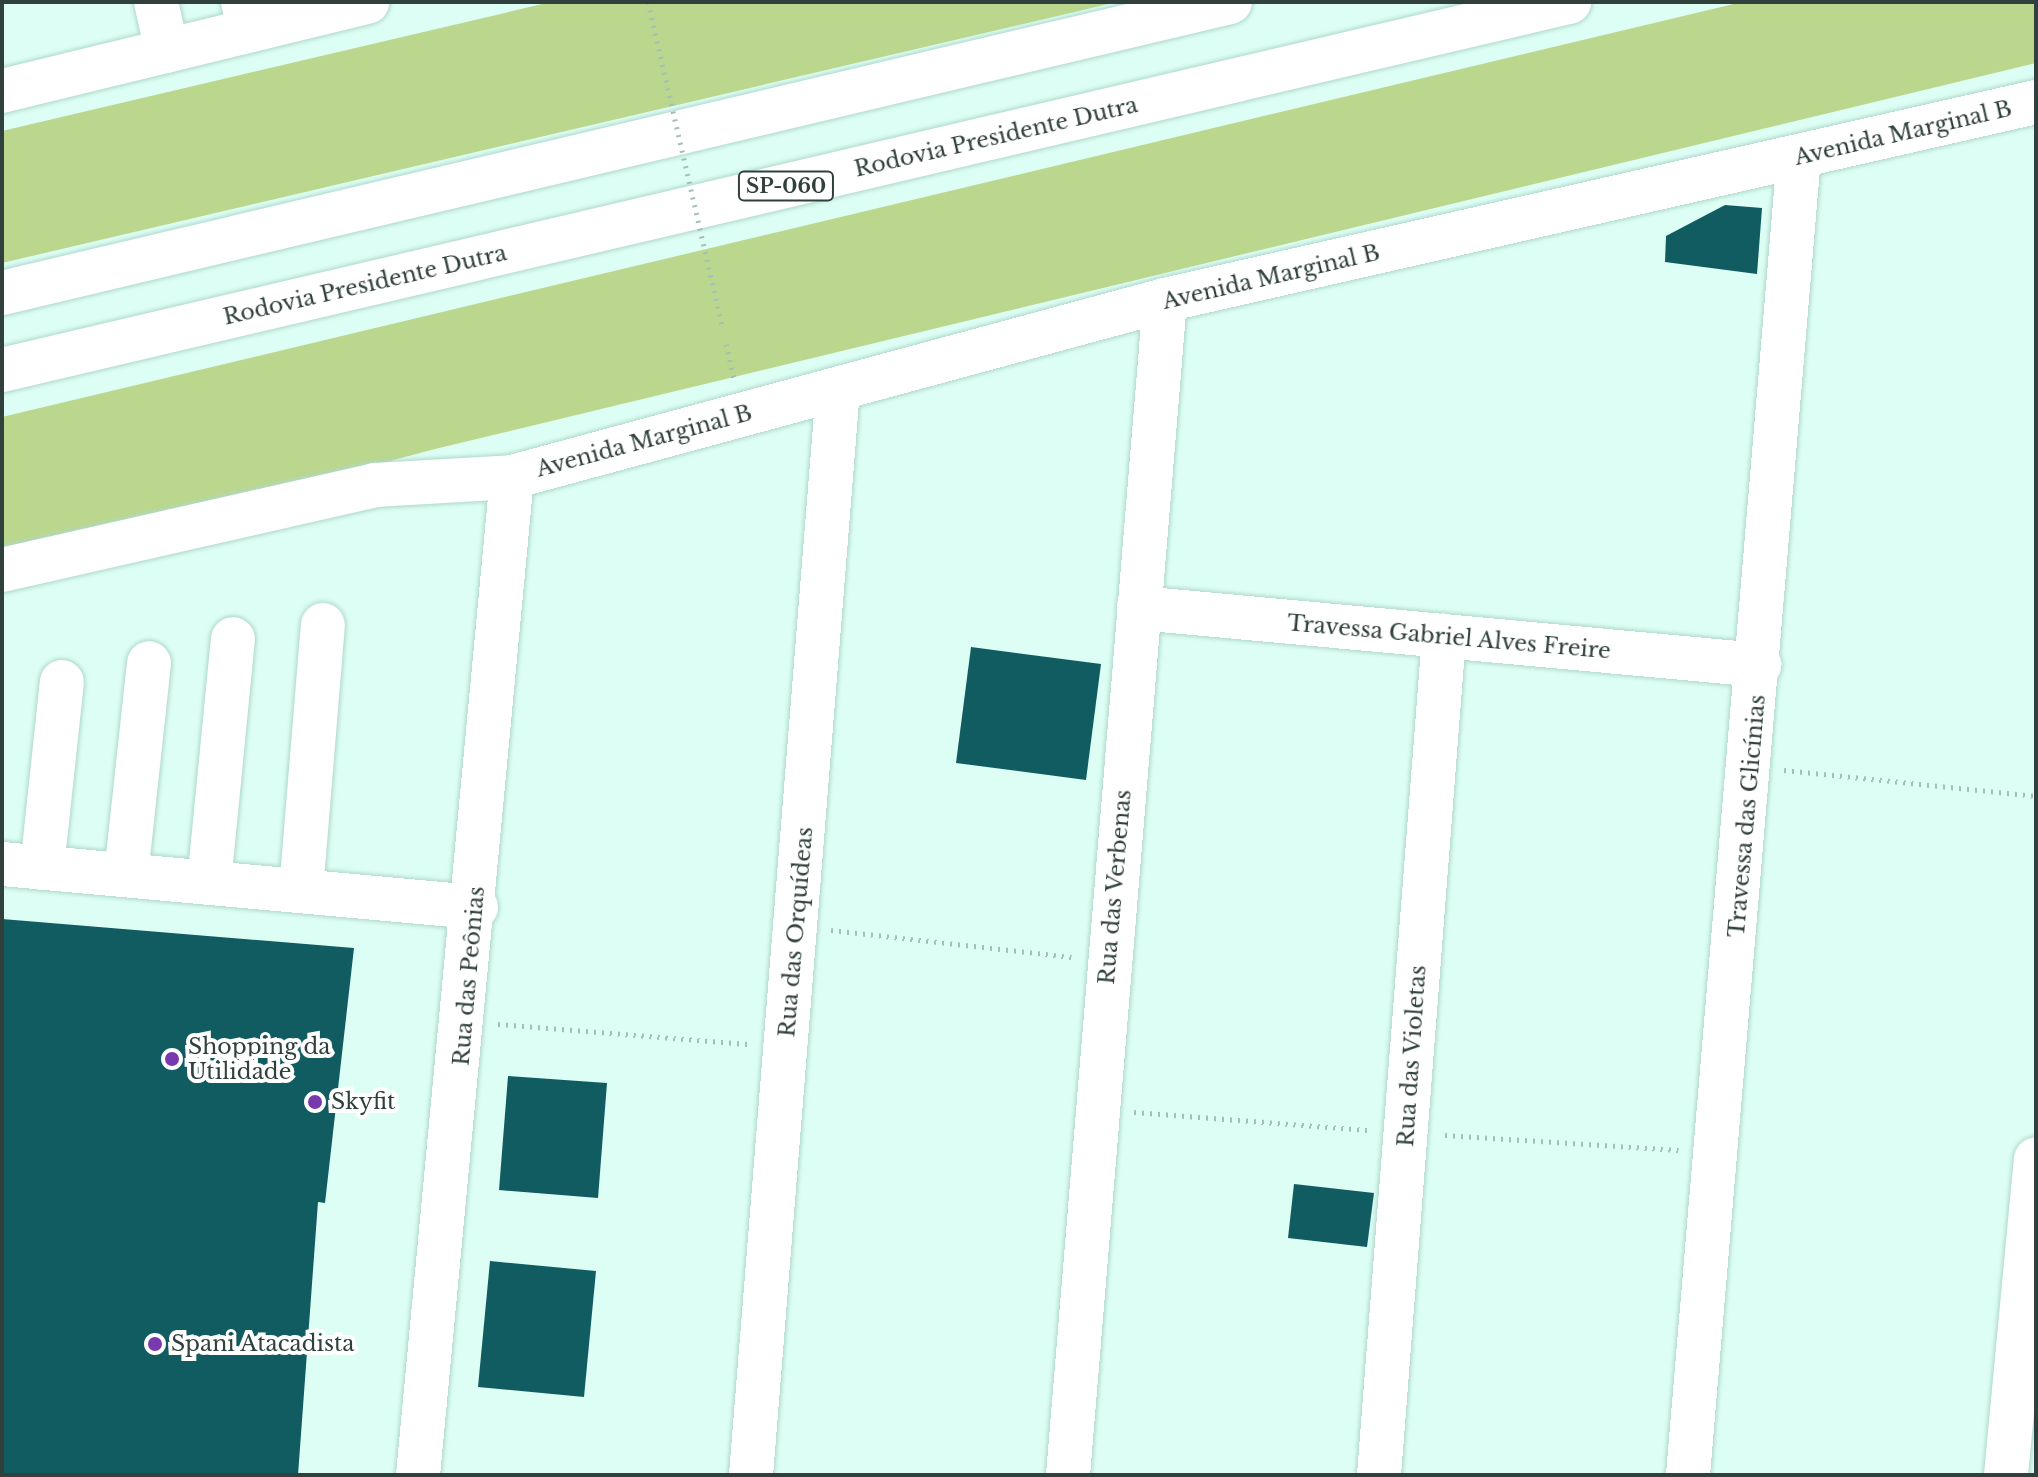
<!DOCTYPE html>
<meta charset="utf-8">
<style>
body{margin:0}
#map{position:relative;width:2038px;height:1477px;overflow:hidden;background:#ddfef4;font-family:"Libre Baskerville",serif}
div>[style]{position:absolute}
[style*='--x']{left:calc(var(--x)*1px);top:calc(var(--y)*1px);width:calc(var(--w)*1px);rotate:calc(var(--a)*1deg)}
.green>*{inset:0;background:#bbd78d}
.building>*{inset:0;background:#115c61}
.path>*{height:5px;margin-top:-2.5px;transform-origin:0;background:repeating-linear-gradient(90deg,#a4bfb7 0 2px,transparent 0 8px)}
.roads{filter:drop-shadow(0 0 2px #afd7cc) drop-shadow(0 0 2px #afd7cc)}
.minor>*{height:44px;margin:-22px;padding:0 22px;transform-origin:22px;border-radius:22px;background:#fff}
.major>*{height:44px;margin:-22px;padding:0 22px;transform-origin:22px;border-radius:22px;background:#fff}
.highway>*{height:44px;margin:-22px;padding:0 22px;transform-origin:22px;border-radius:22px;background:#fff}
.path-bridge>*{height:5px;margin-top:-2.5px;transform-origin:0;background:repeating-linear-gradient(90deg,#a4bfb7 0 2px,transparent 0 8px)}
.dots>*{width:22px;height:22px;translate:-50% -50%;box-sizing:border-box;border:4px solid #fff;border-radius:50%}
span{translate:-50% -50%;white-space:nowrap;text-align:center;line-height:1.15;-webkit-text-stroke:8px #fff;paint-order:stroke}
.shield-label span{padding:2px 6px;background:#fff;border:2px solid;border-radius:6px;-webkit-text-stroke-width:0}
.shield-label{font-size:20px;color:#30403c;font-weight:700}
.street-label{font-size:22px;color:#30403c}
.poi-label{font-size:22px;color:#30403c}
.left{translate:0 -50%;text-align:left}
.frame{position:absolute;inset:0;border:4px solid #30403c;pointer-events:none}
</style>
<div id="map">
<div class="green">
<i style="clip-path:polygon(551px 2px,1117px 2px,2px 263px,2px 131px)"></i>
<i style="clip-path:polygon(1742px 2px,2036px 2px,2036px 63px,435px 449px,62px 548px,2px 555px,2px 417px)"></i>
</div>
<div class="building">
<i style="clip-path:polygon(1725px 205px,1762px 208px,1757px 274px,1665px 262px,1666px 236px)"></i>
<i style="clip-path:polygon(971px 647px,1101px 664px,1086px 780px,956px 763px)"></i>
<i style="clip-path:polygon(2px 919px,354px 948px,325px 1203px,318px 1202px,298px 1475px,2px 1475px)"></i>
<i style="clip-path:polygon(508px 1076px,607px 1083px,598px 1198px,499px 1190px)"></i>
<i style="clip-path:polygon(1294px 1184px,1374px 1193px,1367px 1247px,1288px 1238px)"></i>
<i style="clip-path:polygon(490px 1261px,596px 1271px,584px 1397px,478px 1387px)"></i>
</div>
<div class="path">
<i style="--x:726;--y:344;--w:36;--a:77"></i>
<i style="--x:1784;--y:770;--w:253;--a:5.9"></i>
<i style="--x:831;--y:930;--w:242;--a:6.4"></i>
<i style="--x:498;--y:1024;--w:250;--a:4.6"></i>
<i style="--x:1134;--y:1112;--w:234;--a:4.4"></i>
<i style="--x:1445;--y:1135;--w:234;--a:3.7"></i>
</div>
<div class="roads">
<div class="minor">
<i style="--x:156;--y:2;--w:50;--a:77.3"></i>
<i style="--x:243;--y:2;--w:29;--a:76"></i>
<i style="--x:1139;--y:608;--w:623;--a:5.25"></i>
<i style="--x:2;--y:864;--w:476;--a:5.2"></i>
<i style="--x:42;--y:868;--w:187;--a:-83.9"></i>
<i style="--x:126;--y:875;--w:213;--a:-83.8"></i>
<i style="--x:209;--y:883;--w:245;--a:-84.4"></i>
<i style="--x:301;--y:891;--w:267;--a:-85.3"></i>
<i style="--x:418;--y:1475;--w:1002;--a:-84.62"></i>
<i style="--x:512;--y:477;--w:677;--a:-15.17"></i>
<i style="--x:1165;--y:300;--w:893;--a:-12.81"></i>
<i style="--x:751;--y:1475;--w:1088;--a:-85.42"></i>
<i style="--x:1068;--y:1475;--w:1179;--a:-85.28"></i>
<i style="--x:1379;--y:1475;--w:842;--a:-85.57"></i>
<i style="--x:1688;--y:1475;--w:1323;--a:-85.19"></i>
<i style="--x:2006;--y:1475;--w:317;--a:-84.6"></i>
</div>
<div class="major">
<i style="--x:2;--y:91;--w:376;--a:-13.7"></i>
</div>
<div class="highway">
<i style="--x:2;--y:293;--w:1262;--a:-13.33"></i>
<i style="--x:2;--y:370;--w:1610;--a:-13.22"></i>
<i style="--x:2;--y:570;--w:383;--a:-12.8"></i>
<i style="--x:375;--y:485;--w:137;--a:-3.3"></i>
</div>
</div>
<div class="path-bridge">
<i style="--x:648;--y:2;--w:335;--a:77.1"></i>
</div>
<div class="dots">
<i style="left:172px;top:1059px;background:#7639ae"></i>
<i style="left:315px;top:1102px;background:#7639ae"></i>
<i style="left:155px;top:1344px;background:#7639ae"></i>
</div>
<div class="shield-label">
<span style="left:786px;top:186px">SP-060</span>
</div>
<div class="street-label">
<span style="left:1903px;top:133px;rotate:-13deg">Avenida Marginal B</span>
<span style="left:996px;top:137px;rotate:-13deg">Rodovia Presidente Dutra</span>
<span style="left:1271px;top:277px;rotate:-13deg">Avenida Marginal B</span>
<span style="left:365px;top:285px;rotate:-13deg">Rodovia Presidente Dutra</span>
<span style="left:644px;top:441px;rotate:-15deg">Avenida Marginal B</span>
<span style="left:1449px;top:637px;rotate:5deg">Travessa Gabriel Alves Freire</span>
<span style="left:1747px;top:816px;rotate:-85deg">Travessa das Glicínias</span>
<span style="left:1115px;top:887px;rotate:-85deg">Rua das Verbenas</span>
<span style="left:796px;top:932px;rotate:-85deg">Rua das Orquídeas</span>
<span style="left:469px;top:976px;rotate:-85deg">Rua das Peônias</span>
<span style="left:1412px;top:1056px;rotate:-86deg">Rua das Violetas</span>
</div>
<div class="poi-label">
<span class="left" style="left:188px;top:1059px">Shopping da<br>Utilidade</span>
<span class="left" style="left:331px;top:1102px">Skyfit</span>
<span class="left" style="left:171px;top:1344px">Spani Atacadista</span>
</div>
<div class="frame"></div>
</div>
